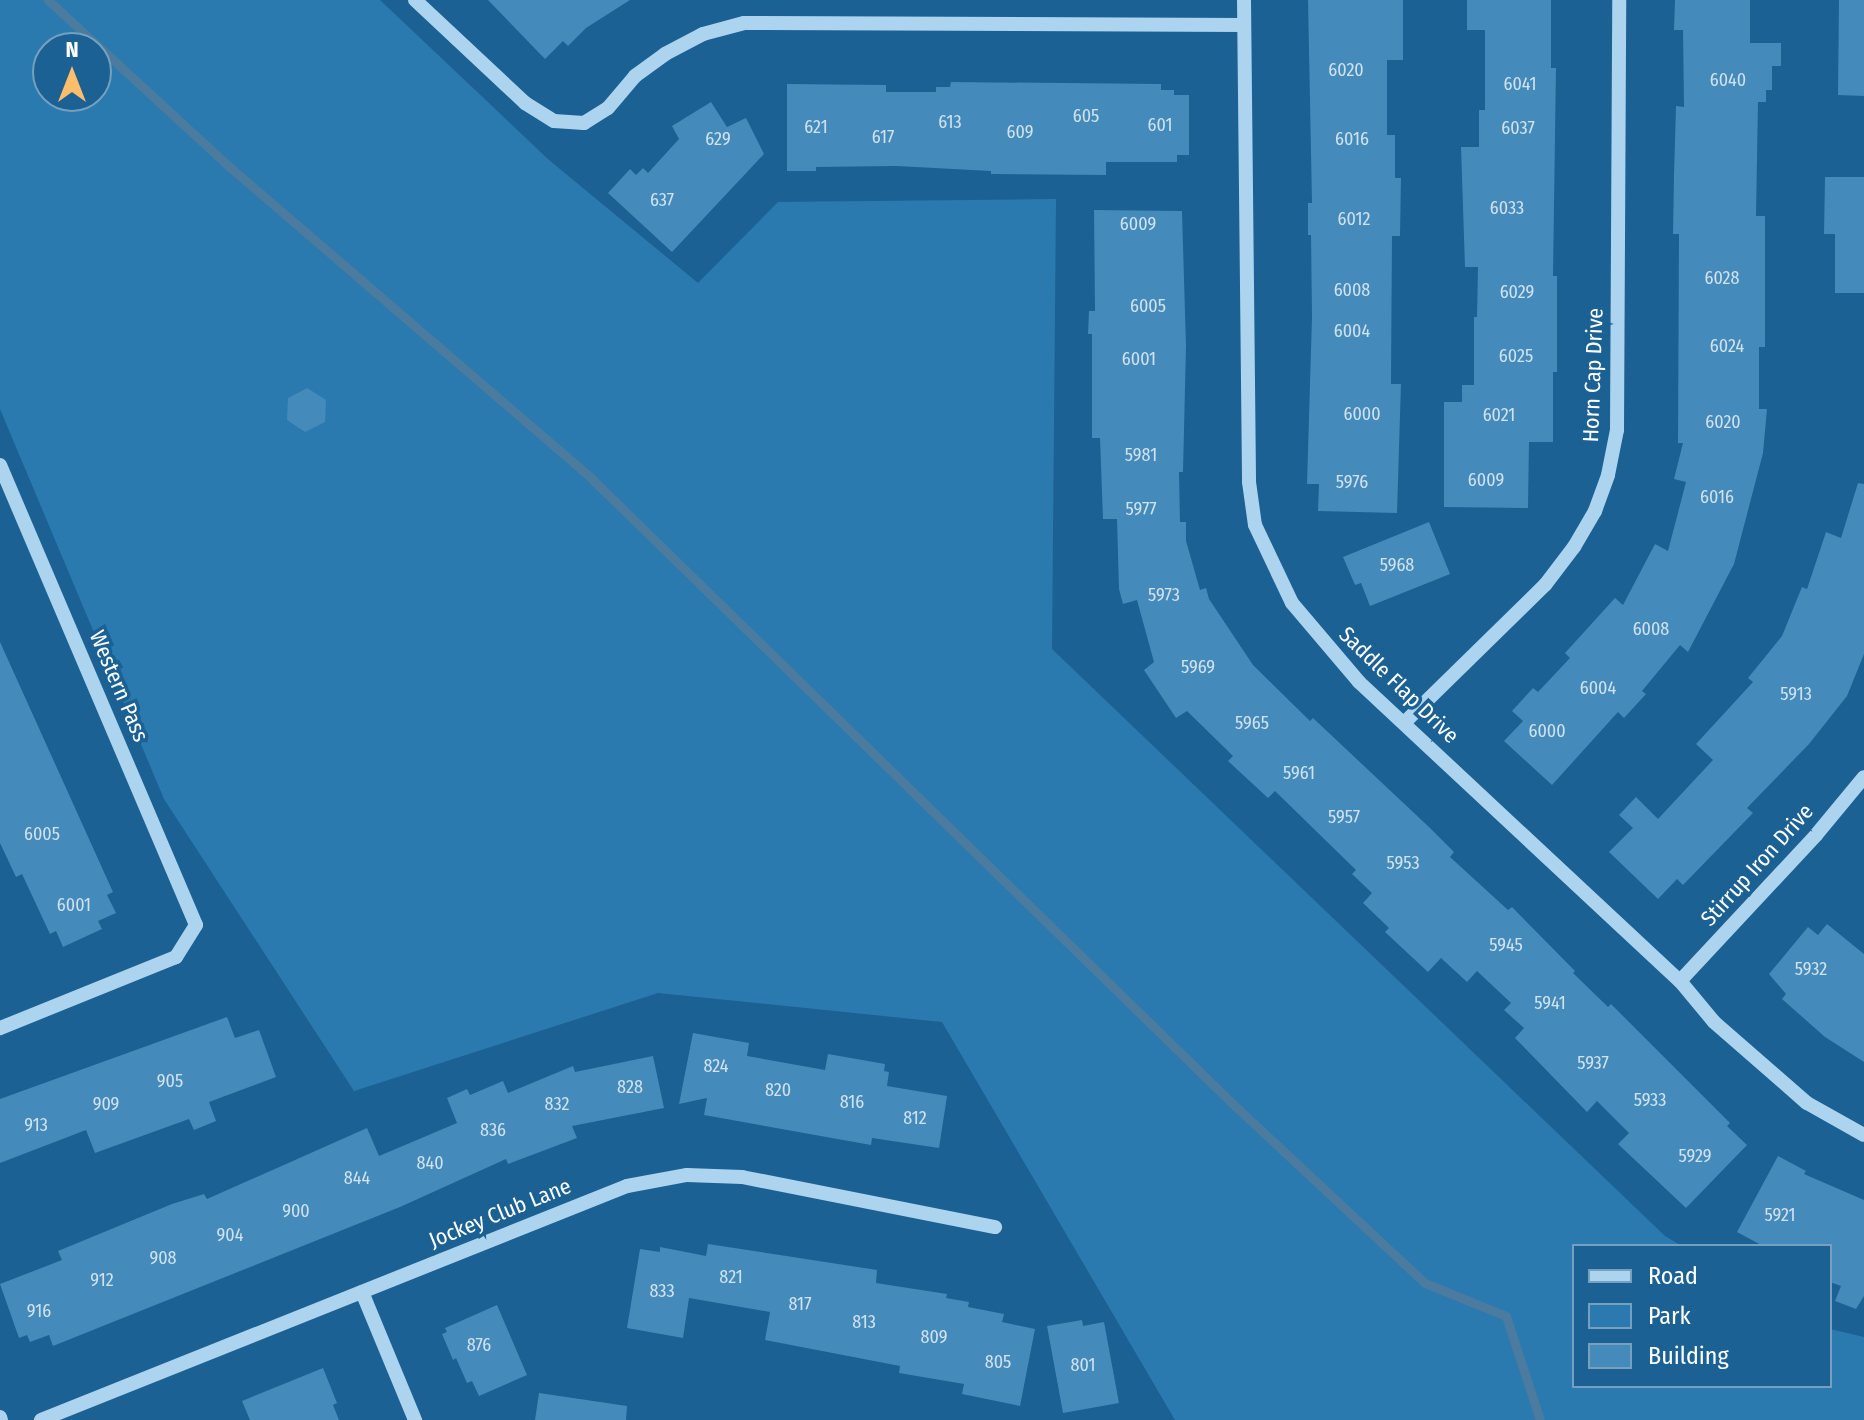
<!DOCTYPE html>
<style>
body{margin:0}
#map{position:relative;width:1864px;height:1420px;overflow:hidden;background:#1b6193;font-family:"Fira Sans Condensed",sans-serif}
div>[style]{position:absolute}
[style*='--x']{left:calc(var(--x)*1px);top:calc(var(--y)*1px);width:calc(var(--w)*1px);rotate:calc(var(--a)*1deg)}
.green>*{inset:0;background:#2b7aaf}
.stream>*{height:9px;margin:-4.5px;padding:0 4.5px;transform-origin:4.5px;border-radius:4.5px;background:#4b7b9e}
.building>*{inset:0;background:#448aba}
.minor>*{height:14px;margin:-7px;padding:0 7px;transform-origin:7px;border-radius:7px;background:#acd4ef}
span{translate:-50% -50%;white-space:nowrap;text-align:center;line-height:1.15;-webkit-text-stroke:7px #1b6193;paint-order:stroke}
.number-label{font-size:18px;color:#d0e2ee}
.number-label span{-webkit-text-stroke-width:0}
.street-label{font-size:22px;color:#fff}
.legend{position:absolute;left:1572px;top:1244px;width:260px;height:144px;box-sizing:border-box;background:#1b6193;border:2px solid #76a0be;margin:0;padding:10px 14px;list-style:none;font-size:24px;color:#fff}
.legend li{display:flex;align-items:center;gap:16px;height:40px}
.legend b{width:40px;border:2px solid #76a0be}
.north{position:absolute;left:32px;top:32px;width:80px;height:80px;box-sizing:border-box;background:#1b6193;border:2px solid #76a0be;border-radius:50%;rotate:0deg;font-size:22px;font-weight:700;line-height:32px;text-align:center;color:#fff}
.north::after{content:'';display:block;margin:auto;width:28px;height:36px;background:#ffbf6a;clip-path:polygon(50% 0,100% 100%,50% 72%,0 100%)}
</style>
<div id="map">
<div class="green">
<i style="clip-path:polygon(evenodd,0 0,380px 0,549px 160px,698px 283px,778px 202px,1056px 199px,1052px 649px,1665px 1236px,1682px 1246px,1574px 1246px,1574px 1386px,1830px 1386px,1830px 1329px,1864px 1337px,1864px 1420px,1175px 1420px,942px 1022px,658px 993px,354px 1091px,164px 799px,0 409px,0 0,48px 48px,96px 48px,96px 96px,48px 96px,48px 48px)"></i>
</div>
<div class="stream">
<i style="--x:48;--y:0;--w:239;--a:42.6"></i>
<i style="--x:224;--y:162;--w:486;--a:40.7"></i>
<i style="--x:592;--y:479;--w:897;--a:44.28"></i>
<i style="--x:1234;--y:1105;--w:261;--a:43"></i>
<i style="--x:1425;--y:1283;--w:87;--a:22.2"></i>
<i style="--x:1506;--y:1316;--w:109;--a:71.9"></i>
</div>
<div class="building">
<i style="clip-path:polygon(488px 0,630px 0,586px 28px,568px 46px,563px 41px,545px 59px)"></i>
<i style="clip-path:polygon(1308px 0,1403px 0,1403px 60px,1387px 60px,1387px 135px,1395px 135px,1395px 178px,1401px 178px,1400px 236px,1392px 236px,1391px 384px,1401px 384px,1397px 513px,1318px 511px,1319px 484px,1307px 484px,1312px 317px,1311px 235px,1308px 235px,1308px 203px,1312px 203px)"></i>
<i style="clip-path:polygon(1467px 0,1551px 0,1551px 68px,1556px 68px,1553px 276px,1557px 276px,1557px 372px,1553px 372px,1553px 442px,1529px 442px,1528px 508px,1444px 507px,1444px 402px,1462px 402px,1462px 385px,1474px 385px,1474px 317px,1477px 317px,1478px 267px,1465px 267px,1461px 147px,1479px 147px,1479px 110px,1485px 110px,1485px 30px,1467px 30px)"></i>
<i style="clip-path:polygon(1675px 0,1750px 0,1750px 43px,1781px 43px,1781px 66px,1772px 66px,1772px 90px,1766px 90px,1766px 102px,1758px 102px,1756px 216px,1765px 216px,1765px 347px,1759px 347px,1759px 409px,1767px 409px,1763px 453px,1734px 564px,1688px 652px,1680px 645px,1642px 691px,1646px 694px,1624px 718px,1618px 712px,1552px 785px,1504px 741px,1523px 721px,1512px 711px,1533px 688px,1538px 692px,1570px 658px,1565px 653px,1615px 598px,1623px 605px,1655px 544px,1668px 551px,1686px 482px,1674px 479px,1683px 443px,1678px 443px,1679px 234px,1673px 234px,1674px 174px,1676px 106px,1684px 107px,1683px 30px,1674px 30px)"></i>
<i style="clip-path:polygon(1839px 0,1864px 0,1864px 96px,1838px 95px)"></i>
<i style="clip-path:polygon(951px 82px,1161px 84px,1161px 90px,1174px 90px,1174px 95px,1189px 95px,1189px 155px,1177px 155px,1177px 162px,1106px 162px,1106px 175px,991px 174px,991px 171px,896px 166px,816px 167px,816px 171px,787px 171px,787px 84px,886px 85px,886px 92px,936px 92px,936px 87px,950px 87px)"></i>
<i style="clip-path:polygon(711px 102px,727px 127px,746px 118px,764px 154px,672px 252px,608px 193px,630px 169px,636px 175px,643px 168px,648px 173px,679px 139px,672px 126px)"></i>
<i style="clip-path:polygon(1825px 177px,1864px 177px,1864px 293px,1835px 293px,1835px 234px,1824px 234px)"></i>
<i style="clip-path:polygon(1094px 210px,1182px 211px,1186px 346px,1183px 472px,1179px 472px,1180px 522px,1186px 522px,1186px 541px,1200px 590px,1206px 588px,1209px 599px,1253px 665px,1310px 721px,1313px 718px,1430px 828px,1454px 852px,1450px 857px,1508px 910px,1512px 907px,1575px 971px,1573px 973px,1608px 1007px,1611px 1004px,1730px 1123px,1727px 1126px,1747px 1145px,1686px 1208px,1618px 1144px,1629px 1133px,1597px 1101px,1587px 1112px,1515px 1038px,1524px 1028px,1504px 1010px,1511px 1003px,1477px 971px,1467px 982px,1441px 958px,1428px 972px,1385px 932px,1389px 928px,1363px 903px,1372px 893px,1352px 874px,1356px 870px,1275px 791px,1268px 798px,1228px 761px,1233px 756px,1187px 711px,1176px 718px,1144px 670px,1154px 662px,1137px 600px,1123px 604px,1119px 589px,1117px 519px,1103px 519px,1100px 438px,1092px 438px,1092px 334px,1088px 334px,1089px 311px,1095px 311px)"></i>
<i style="clip-path:polygon(307px 388px,326px 400px,325px 422px,305px 432px,287px 420px,288px 398px)"></i>
<i style="clip-path:polygon(1858px 483px,1864px 484px,1864px 654px,1847px 696px,1809px 744px,1747px 808px,1753px 813px,1683px 885px,1677px 879px,1658px 899px,1609px 852px,1633px 828px,1619px 815px,1636px 797px,1658px 819px,1713px 760px,1696px 744px,1753px 682px,1748px 678px,1782px 636px,1802px 587px,1807px 589px,1826px 532px,1841px 538px)"></i>
<i style="clip-path:polygon(1429px 522px,1450px 574px,1370px 606px,1361px 583px,1355px 585px,1343px 557px)"></i>
<i style="clip-path:polygon(0 642px,113px 892px,107px 895px,116px 913px,98px 921px,102px 929px,63px 947px,56px 931px,50px 934px,22px 874px,16px 877px,0 843px)"></i>
<i style="clip-path:polygon(1827px 924px,1864px 954px,1864px 1062px,1825px 1037px,1782px 999px,1786px 994px,1769px 974px,1808px 927px,1818px 935px)"></i>
<i style="clip-path:polygon(227px 1017px,235px 1038px,259px 1030px,276px 1077px,209px 1102px,216px 1121px,194px 1130px,189px 1119px,95px 1153px,86px 1130px,0 1163px,0 1099px)"></i>
<i style="clip-path:polygon(693px 1033px,749px 1043px,747px 1056px,825px 1070px,828px 1054px,885px 1064px,884px 1071px,889px 1072px,887px 1086px,947px 1096px,939px 1148px,872px 1138px,871px 1145px,704px 1115px,707px 1098px,679px 1104px)"></i>
<i style="clip-path:polygon(653px 1056px,664px 1108px,572px 1126px,577px 1138px,508px 1164px,506px 1159px,400px 1207px,53px 1346px,49px 1335px,30px 1342px,27px 1335px,19px 1338px,0 1284px,62px 1260px,58px 1251px,172px 1204px,204px 1194px,207px 1199px,367px 1128px,379px 1156px,457px 1123px,447px 1098px,467px 1089px,470px 1095px,503px 1081px,508px 1093px,573px 1066px,575px 1072px)"></i>
<i style="clip-path:polygon(1778px 1156px,1806px 1171px,1804px 1174px,1864px 1200px,1864px 1296px,1856px 1309px,1835px 1301px,1841px 1286px,1830px 1282px,1830px 1246px,1763px 1246px,1737px 1232px)"></i>
<i style="clip-path:polygon(708px 1244px,877px 1270px,876px 1283px,947px 1294px,946px 1298px,969px 1302px,968px 1307px,1004px 1314px,1002px 1322px,1035px 1329px,1020px 1406px,962px 1394px,964px 1384px,899px 1373px,900px 1366px,765px 1340px,770px 1312px,689px 1298px,683px 1338px,627px 1328px,640px 1249px,660px 1252px,660px 1247px,706px 1256px)"></i>
<i style="clip-path:polygon(497px 1305px,527px 1375px,479px 1396px,472px 1381px,467px 1383px,456px 1358px,453px 1360px,442px 1334px,447px 1332px,445px 1328px)"></i>
<i style="clip-path:polygon(1082px 1320px,1083px 1326px,1104px 1322px,1119px 1403px,1063px 1413px,1047px 1326px)"></i>
<i style="clip-path:polygon(323px 1368px,337px 1403px,333px 1405px,339px 1420px,250px 1420px,242px 1401px)"></i>
<i style="clip-path:polygon(539px 1393px,627px 1406px,626px 1420px,535px 1420px)"></i>
</div>
<div class="minor">
<i style="--x:415;--y:0;--w:151;--a:43.1"></i>
<i style="--x:525;--y:103;--w:34;--a:32"></i>
<i style="--x:554;--y:121;--w:30;--a:4"></i>
<i style="--x:584;--y:123;--w:28;--a:-32"></i>
<i style="--x:608;--y:108;--w:42;--a:-49.8"></i>
<i style="--x:635;--y:76;--w:37;--a:-36"></i>
<i style="--x:665;--y:54;--w:43;--a:-27.8"></i>
<i style="--x:703;--y:34;--w:42;--a:-15"></i>
<i style="--x:744;--y:23;--w:500;--a:0.23"></i>
<i style="--x:1244;--y:0;--w:482;--a:89.4"></i>
<i style="--x:1249;--y:482;--w:43;--a:82.1"></i>
<i style="--x:1255;--y:525;--w:86;--a:64.6"></i>
<i style="--x:1292;--y:603;--w:104;--a:49.7"></i>
<i style="--x:1359;--y:682;--w:439;--a:43"></i>
<i style="--x:1680;--y:981;--w:53;--a:50.3"></i>
<i style="--x:1714;--y:1022;--w:123;--a:41.1"></i>
<i style="--x:1807;--y:1103;--w:65;--a:29.3"></i>
<i style="--x:0;--y:465;--w:500;--a:66.92"></i>
<i style="--x:196;--y:925;--w:38;--a:122"></i>
<i style="--x:176;--y:957;--w:190;--a:158"></i>
<i style="--x:1405;--y:722;--w:196;--a:-44.4"></i>
<i style="--x:1545;--y:585;--w:48;--a:-52.7"></i>
<i style="--x:1574;--y:547;--w:42;--a:-59.7"></i>
<i style="--x:1595;--y:511;--w:38;--a:-70"></i>
<i style="--x:1608;--y:475;--w:46;--a:-78.7"></i>
<i style="--x:1617;--y:430;--w:430;--a:-89.7"></i>
<i style="--x:1680;--y:981;--w:200;--a:-47"></i>
<i style="--x:1816;--y:835;--w:75;--a:-50.4"></i>
<i style="--x:362;--y:1292;--w:139;--a:67.5"></i>
<i style="--x:0;--y:1417;--w:3;--a:72"></i>
<i style="--x:41;--y:1420;--w:631;--a:-21.77"></i>
<i style="--x:627;--y:1186;--w:61;--a:-10.4"></i>
<i style="--x:687;--y:1175;--w:55;--a:2.1"></i>
<i style="--x:742;--y:1177;--w:258;--a:11.2"></i>
</div>
<div class="number-label">
<span style="left:1346px;top:70px">6020</span>
<span style="left:1728px;top:80px">6040</span>
<span style="left:1520px;top:84px">6041</span>
<span style="left:1086px;top:116px">605</span>
<span style="left:950px;top:122px">613</span>
<span style="left:1160px;top:125px">601</span>
<span style="left:816px;top:127px">621</span>
<span style="left:1518px;top:128px">6037</span>
<span style="left:1020px;top:132px">609</span>
<span style="left:883px;top:137px">617</span>
<span style="left:718px;top:139px">629</span>
<span style="left:1352px;top:139px">6016</span>
<span style="left:662px;top:200px">637</span>
<span style="left:1507px;top:208px">6033</span>
<span style="left:1354px;top:219px">6012</span>
<span style="left:1138px;top:224px">6009</span>
<span style="left:1722px;top:278px">6028</span>
<span style="left:1352px;top:290px">6008</span>
<span style="left:1517px;top:292px">6029</span>
<span style="left:1148px;top:306px">6005</span>
<span style="left:1352px;top:331px">6004</span>
<span style="left:1727px;top:346px">6024</span>
<span style="left:1516px;top:356px">6025</span>
<span style="left:1139px;top:359px">6001</span>
<span style="left:1362px;top:414px">6000</span>
<span style="left:1499px;top:415px">6021</span>
<span style="left:1723px;top:422px">6020</span>
<span style="left:1141px;top:455px">5981</span>
<span style="left:1486px;top:480px">6009</span>
<span style="left:1352px;top:482px">5976</span>
<span style="left:1717px;top:497px">6016</span>
<span style="left:1141px;top:509px">5977</span>
<span style="left:1397px;top:565px">5968</span>
<span style="left:1164px;top:595px">5973</span>
<span style="left:1651px;top:629px">6008</span>
<span style="left:1198px;top:667px">5969</span>
<span style="left:1598px;top:688px">6004</span>
<span style="left:1796px;top:694px">5913</span>
<span style="left:1252px;top:723px">5965</span>
<span style="left:1547px;top:731px">6000</span>
<span style="left:1299px;top:773px">5961</span>
<span style="left:1344px;top:817px">5957</span>
<span style="left:42px;top:834px">6005</span>
<span style="left:1403px;top:863px">5953</span>
<span style="left:74px;top:905px">6001</span>
<span style="left:1506px;top:945px">5945</span>
<span style="left:1811px;top:969px">5932</span>
<span style="left:1550px;top:1003px">5941</span>
<span style="left:1593px;top:1063px">5937</span>
<span style="left:716px;top:1066px">824</span>
<span style="left:170px;top:1081px">905</span>
<span style="left:630px;top:1087px">828</span>
<span style="left:778px;top:1090px">820</span>
<span style="left:1650px;top:1100px">5933</span>
<span style="left:852px;top:1102px">816</span>
<span style="left:106px;top:1104px">909</span>
<span style="left:557px;top:1104px">832</span>
<span style="left:915px;top:1118px">812</span>
<span style="left:36px;top:1125px">913</span>
<span style="left:493px;top:1130px">836</span>
<span style="left:1695px;top:1156px">5929</span>
<span style="left:430px;top:1163px">840</span>
<span style="left:357px;top:1178px">844</span>
<span style="left:296px;top:1211px">900</span>
<span style="left:1780px;top:1215px">5921</span>
<span style="left:230px;top:1235px">904</span>
<span style="left:163px;top:1258px">908</span>
<span style="left:731px;top:1277px">821</span>
<span style="left:102px;top:1280px">912</span>
<span style="left:662px;top:1291px">833</span>
<span style="left:800px;top:1304px">817</span>
<span style="left:39px;top:1311px">916</span>
<span style="left:864px;top:1322px">813</span>
<span style="left:934px;top:1337px">809</span>
<span style="left:479px;top:1345px">876</span>
<span style="left:998px;top:1362px">805</span>
<span style="left:1083px;top:1365px">801</span>
</div>
<div class="street-label">
<span style="left:1593px;top:375px;rotate:-88deg">Horn Cap Drive</span>
<span style="left:1399px;top:685px;rotate:44deg">Saddle Flap Drive</span>
<span style="left:119px;top:686px;rotate:67deg">Western Pass</span>
<span style="left:1757px;top:865px;rotate:-48deg">Stirrup Iron Drive</span>
<span style="left:500px;top:1213px;rotate:-22deg">Jockey Club Lane</span>
</div>
<ul class="legend">
<li><b style="height:10px;background:#acd4ef"></b>Road</li>
<li><b style="height:22px;background:#2b7aaf"></b>Park</li>
<li><b style="height:22px;background:#448aba"></b>Building</li>
</ul>
<div class="north">N</div>
</div>
